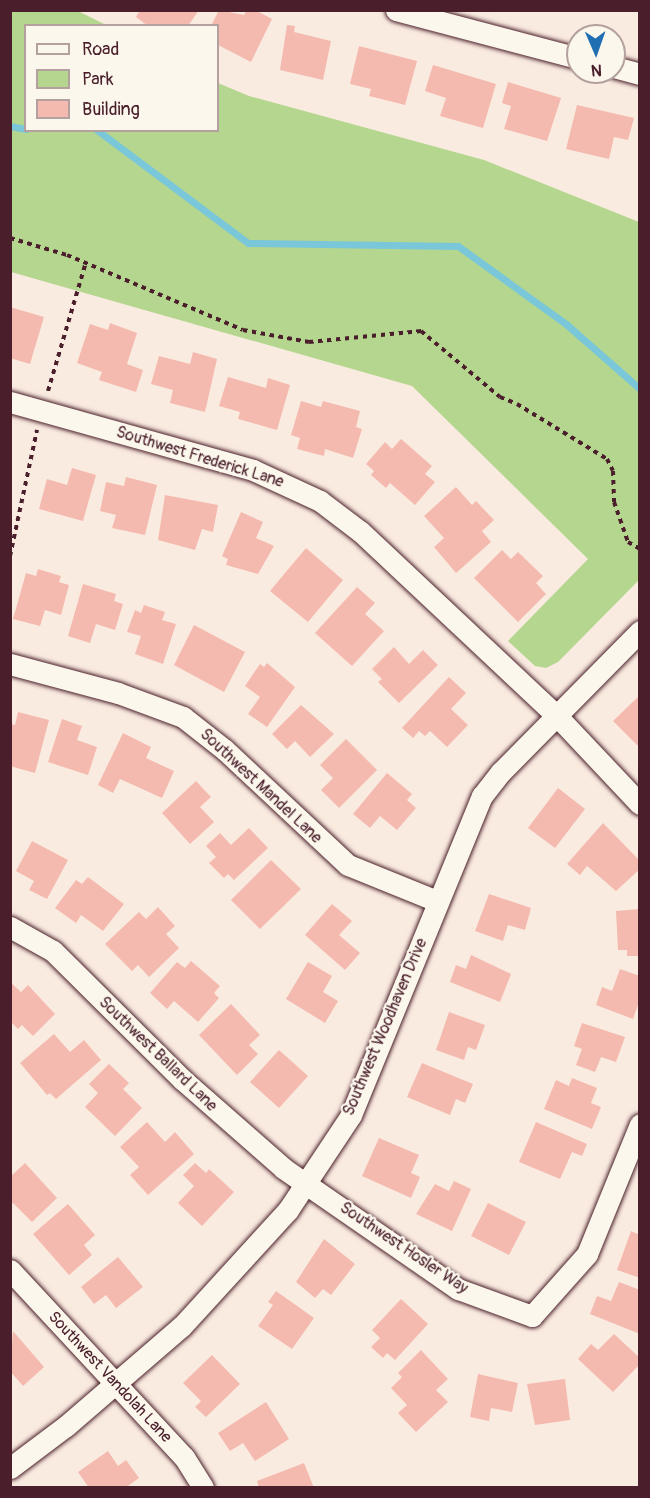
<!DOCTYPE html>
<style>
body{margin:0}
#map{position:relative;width:650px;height:1498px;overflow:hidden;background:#faebe0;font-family:Pangolin,sans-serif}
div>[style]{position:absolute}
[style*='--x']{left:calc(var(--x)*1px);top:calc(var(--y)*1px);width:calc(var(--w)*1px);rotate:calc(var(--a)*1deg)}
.green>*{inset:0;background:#b5d68f}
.stream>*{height:7px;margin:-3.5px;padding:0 3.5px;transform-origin:3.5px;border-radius:3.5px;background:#7ac7d9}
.building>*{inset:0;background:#f5baaf}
.path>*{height:4px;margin-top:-2px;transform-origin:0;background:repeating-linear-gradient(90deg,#4a1f2b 0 4.5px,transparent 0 9px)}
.roads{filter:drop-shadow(0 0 2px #4a1f2b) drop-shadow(0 0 2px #4a1f2b)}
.minor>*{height:21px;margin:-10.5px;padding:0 10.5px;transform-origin:10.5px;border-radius:10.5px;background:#fbf7ec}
span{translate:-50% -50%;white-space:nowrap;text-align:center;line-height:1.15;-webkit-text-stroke:4.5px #fbf7ec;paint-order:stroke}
.street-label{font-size:16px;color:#4a1f2b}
.frame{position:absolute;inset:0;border:12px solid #4a1f2b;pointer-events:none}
.legend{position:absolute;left:24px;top:24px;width:195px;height:108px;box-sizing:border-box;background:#fbf7ec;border:2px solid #b4a19f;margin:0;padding:8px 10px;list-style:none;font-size:18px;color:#4a1f2b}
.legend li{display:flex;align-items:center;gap:12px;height:30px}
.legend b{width:30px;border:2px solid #b4a19f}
.north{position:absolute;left:566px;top:24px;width:60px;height:60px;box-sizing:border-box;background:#fbf7ec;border:2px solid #b4a19f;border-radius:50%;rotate:178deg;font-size:16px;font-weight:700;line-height:24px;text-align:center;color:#4a1f2b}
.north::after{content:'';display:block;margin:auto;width:21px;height:27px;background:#1f6fb2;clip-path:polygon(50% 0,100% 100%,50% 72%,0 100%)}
</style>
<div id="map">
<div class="green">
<i style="clip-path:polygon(10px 11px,78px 11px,106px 25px,26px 26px,26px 130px,218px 130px,218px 83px,249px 96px,484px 160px,639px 222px,639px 580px,558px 662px,546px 668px,535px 666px,508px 641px,588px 559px,412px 386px,11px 272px)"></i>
</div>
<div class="stream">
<i style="--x:10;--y:126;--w:16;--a:11"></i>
<i style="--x:97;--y:130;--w:189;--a:36.8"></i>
<i style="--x:248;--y:243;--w:210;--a:0.8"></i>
<i style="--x:458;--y:246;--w:133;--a:35.8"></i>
<i style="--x:566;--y:324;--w:98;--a:41.3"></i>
</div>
<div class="building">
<i style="clip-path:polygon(140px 10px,199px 10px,188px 26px,148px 26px,136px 17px)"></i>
<i style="clip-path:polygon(219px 10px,244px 15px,247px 10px,255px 10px,272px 19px,251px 62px,218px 45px,218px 26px,211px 26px)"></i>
<i style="clip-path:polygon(287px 25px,295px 26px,294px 32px,331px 41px,323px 80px,280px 70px)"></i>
<i style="clip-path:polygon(359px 46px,417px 61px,405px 105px,369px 96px,371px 89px,350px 84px)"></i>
<i style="clip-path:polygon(433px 65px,496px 84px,483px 128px,440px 116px,446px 98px,425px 91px)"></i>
<i style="clip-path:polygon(508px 82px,561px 98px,547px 141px,504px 129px,511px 106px,502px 103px)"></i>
<i style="clip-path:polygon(577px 105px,634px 118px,628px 140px,614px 137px,609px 159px,566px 149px)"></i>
<i style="clip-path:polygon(10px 307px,44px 317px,30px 364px,10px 358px)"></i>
<i style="clip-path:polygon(110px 323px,137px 333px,127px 364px,143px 370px,136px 392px,99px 380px,102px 372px,77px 363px,90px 324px,108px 330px)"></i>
<i style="clip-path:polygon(193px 352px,217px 359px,205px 412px,170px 403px,173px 390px,151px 384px,159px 356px,190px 364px)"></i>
<i style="clip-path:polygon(228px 377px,266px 388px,268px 378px,290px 385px,277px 430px,238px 419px,240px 412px,219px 406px)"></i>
<i style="clip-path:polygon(301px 401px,321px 407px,323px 401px,360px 411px,356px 427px,362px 429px,353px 458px,325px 449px,324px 456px,297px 449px,300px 438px,291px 435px)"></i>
<i style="clip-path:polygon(401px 439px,432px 466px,425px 474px,435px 482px,415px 505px,390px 483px,386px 488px,371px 475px,374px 471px,366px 464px,385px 442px,392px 449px)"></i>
<i style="clip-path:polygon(72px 468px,96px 475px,83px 521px,39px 509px,47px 479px,67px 485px)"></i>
<i style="clip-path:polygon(126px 477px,157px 485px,145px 535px,112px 528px,116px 515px,100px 511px,106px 482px,124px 486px)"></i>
<i style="clip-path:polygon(456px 487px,472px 505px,476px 501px,494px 520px,482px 531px,491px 542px,456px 573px,434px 547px,444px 538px,424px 516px)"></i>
<i style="clip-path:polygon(165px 495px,218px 505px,213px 532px,202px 529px,195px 550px,158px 540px)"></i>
<i style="clip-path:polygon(241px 512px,263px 522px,256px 538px,274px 546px,258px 574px,226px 565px,228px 559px,222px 556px)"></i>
<i style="clip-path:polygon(306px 548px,343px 580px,308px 622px,270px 591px)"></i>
<i style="clip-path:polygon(502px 550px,511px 559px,518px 552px,543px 576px,536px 583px,546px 594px,518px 622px,474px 578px)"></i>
<i style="clip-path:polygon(38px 569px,61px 576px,59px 582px,69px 585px,61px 615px,45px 610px,40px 626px,13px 619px,26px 573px,36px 576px)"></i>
<i style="clip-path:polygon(83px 584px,116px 594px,114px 601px,123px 604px,115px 630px,96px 624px,90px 643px,68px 636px)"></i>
<i style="clip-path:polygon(357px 587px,375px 603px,365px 614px,384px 631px,352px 666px,315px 633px)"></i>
<i style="clip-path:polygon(144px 605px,165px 612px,162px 620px,176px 624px,163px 664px,135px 654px,141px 636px,127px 632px,135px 610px,141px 613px)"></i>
<i style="clip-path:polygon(194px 625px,245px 652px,224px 692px,174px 665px)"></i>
<i style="clip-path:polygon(394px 647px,409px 664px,423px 650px,438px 665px,399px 703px,378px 682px,382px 679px,372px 669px)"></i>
<i style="clip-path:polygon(267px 663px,295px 687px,267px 727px,248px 714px,260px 697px,245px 686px,260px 664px,264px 667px)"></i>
<i style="clip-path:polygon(449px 677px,466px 693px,451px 709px,468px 725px,447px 747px,430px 731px,425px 736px,419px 731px,413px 738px,402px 728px)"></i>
<i style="clip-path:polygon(640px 695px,640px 748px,613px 721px)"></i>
<i style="clip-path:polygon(301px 705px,334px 734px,310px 757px,295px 741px,287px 749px,272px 734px)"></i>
<i style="clip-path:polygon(18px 712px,49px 720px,35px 773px,10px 766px,10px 724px,15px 725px)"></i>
<i style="clip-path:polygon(62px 719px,82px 726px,77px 740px,97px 747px,88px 775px,48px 762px)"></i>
<i style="clip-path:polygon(123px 733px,151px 747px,146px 758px,174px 771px,162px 798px,120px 779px,113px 793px,98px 785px)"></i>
<i style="clip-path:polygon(346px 739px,377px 770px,339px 808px,321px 790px,333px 778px,320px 765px)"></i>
<i style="clip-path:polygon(387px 773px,412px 794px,407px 800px,416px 808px,397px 830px,380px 816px,370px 828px,353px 814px)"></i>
<i style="clip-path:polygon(196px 781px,211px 797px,200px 807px,214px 822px,190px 844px,162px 813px)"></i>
<i style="clip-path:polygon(558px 788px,585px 809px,555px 848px,528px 828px)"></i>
<i style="clip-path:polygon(603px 823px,640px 861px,640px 869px,616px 891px,587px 866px,580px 875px,567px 864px)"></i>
<i style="clip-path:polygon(249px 828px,268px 848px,234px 880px,228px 874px,224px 878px,209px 863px,216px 857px,206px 846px,220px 833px,231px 845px)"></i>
<i style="clip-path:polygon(32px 841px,68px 860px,47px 899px,29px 890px,34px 881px,16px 871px)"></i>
<i style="clip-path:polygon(271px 860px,301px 889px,260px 929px,231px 900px)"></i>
<i style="clip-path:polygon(88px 877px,124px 904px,103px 931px,81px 915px,76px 923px,55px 908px,76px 880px,82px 884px)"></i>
<i style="clip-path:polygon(489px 894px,531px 908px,525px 930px,508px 925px,503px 941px,475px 931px)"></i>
<i style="clip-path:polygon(332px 904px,352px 921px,339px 935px,360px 953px,345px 970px,305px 935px)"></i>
<i style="clip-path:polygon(158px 907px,175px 926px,166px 934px,179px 948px,149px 977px,138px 965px,132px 971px,105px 944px,139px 912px,146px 919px)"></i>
<i style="clip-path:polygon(640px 909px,640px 956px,627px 956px,627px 950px,618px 950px,616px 911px)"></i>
<i style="clip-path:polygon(471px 955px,511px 974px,500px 1002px,450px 982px,456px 965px,466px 969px)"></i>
<i style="clip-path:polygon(191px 961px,220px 986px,214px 993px,219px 998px,198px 1022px,174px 1001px,167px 1009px,150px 993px,177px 962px,185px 968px)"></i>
<i style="clip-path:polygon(308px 962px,332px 976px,323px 992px,338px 1001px,325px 1023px,286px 999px)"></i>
<i style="clip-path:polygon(620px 969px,640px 976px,640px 999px,633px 1019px,596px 1005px,602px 987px,612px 991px)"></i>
<i style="clip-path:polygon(10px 982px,21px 992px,28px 985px,55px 1014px,33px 1036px,22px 1025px,18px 1029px,10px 1021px)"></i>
<i style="clip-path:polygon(231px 1004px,260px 1035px,249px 1045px,258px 1054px,237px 1075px,199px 1035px)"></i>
<i style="clip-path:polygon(449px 1012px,485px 1025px,476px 1050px,468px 1047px,464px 1060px,436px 1050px)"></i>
<i style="clip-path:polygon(582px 1023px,625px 1037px,616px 1062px,601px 1057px,595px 1072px,576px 1065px,582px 1049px,574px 1046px)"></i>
<i style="clip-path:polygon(54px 1034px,70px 1052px,84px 1040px,101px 1060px,56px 1099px,50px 1093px,47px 1095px,20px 1063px)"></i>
<i style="clip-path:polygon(279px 1050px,308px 1076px,279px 1108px,250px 1082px)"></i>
<i style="clip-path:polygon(422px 1063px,473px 1084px,465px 1103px,456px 1099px,450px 1115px,407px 1097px)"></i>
<i style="clip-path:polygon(109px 1064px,129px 1083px,123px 1089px,142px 1108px,115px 1136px,85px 1107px,98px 1093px,89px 1084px)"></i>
<i style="clip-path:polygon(572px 1078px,597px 1088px,591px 1103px,601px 1107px,592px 1129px,544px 1109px,556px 1080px,569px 1086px)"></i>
<i style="clip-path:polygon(147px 1122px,165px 1142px,175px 1132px,194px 1154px,148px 1195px,130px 1175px,139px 1167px,120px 1147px)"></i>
<i style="clip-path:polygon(536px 1122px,587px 1144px,582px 1156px,572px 1152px,560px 1179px,519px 1162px)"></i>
<i style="clip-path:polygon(379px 1138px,419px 1155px,411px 1173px,420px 1177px,411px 1198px,362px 1176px)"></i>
<i style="clip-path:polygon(25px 1163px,57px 1198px,32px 1222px,13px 1203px,10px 1205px,10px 1177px)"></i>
<i style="clip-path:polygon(195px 1163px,206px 1173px,209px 1169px,234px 1192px,202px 1226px,178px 1203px,194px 1186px,183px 1175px)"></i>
<i style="clip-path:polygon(454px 1181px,471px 1189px,452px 1231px,416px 1214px,435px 1184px,449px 1191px)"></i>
<i style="clip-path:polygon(488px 1203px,526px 1222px,509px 1255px,471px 1236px)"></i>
<i style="clip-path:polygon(68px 1204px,95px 1235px,84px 1245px,92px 1255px,69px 1275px,33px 1234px)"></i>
<i style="clip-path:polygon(631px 1231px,640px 1235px,640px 1278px,617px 1270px)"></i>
<i style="clip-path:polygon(324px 1239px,355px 1264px,331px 1295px,323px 1289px,315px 1298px,296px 1282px)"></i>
<i style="clip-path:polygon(118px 1257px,143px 1287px,116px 1308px,106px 1295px,94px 1304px,81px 1287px)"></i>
<i style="clip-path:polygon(619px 1282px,640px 1290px,640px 1334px,590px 1314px,597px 1296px,611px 1301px)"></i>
<i style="clip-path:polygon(276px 1291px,314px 1318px,292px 1349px,258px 1326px,273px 1305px,268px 1302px)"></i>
<i style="clip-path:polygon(401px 1299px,428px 1324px,395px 1360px,387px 1353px,383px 1358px,371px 1347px,380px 1338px,372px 1330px)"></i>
<i style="clip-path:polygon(13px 1331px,44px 1367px,23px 1386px,10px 1371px)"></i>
<i style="clip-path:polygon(614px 1334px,640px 1358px,640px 1364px,613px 1392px,578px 1359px,591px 1344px,598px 1350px)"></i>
<i style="clip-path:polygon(421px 1350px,448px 1379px,436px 1390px,448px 1402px,416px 1432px,398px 1413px,407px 1405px,391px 1388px,402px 1377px,398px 1373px)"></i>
<i style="clip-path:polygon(212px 1355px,240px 1384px,206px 1417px,195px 1407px,201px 1401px,183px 1383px)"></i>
<i style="clip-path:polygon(478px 1374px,518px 1383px,512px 1412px,491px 1408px,489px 1421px,470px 1417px)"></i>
<i style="clip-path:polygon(565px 1379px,570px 1420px,535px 1425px,527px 1384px)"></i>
<i style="clip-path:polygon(266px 1402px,289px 1439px,255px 1461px,243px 1443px,230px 1451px,218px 1433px)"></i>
<i style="clip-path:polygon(108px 1451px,118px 1466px,126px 1460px,139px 1478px,125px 1488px,89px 1488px,78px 1472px)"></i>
<i style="clip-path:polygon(304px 1463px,314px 1488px,259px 1488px,257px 1481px)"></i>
</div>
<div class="path">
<i style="--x:10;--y:238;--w:59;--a:16.6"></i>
<i style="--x:67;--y:255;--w:191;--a:23.1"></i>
<i style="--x:243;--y:330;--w:67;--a:10.3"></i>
<i style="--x:309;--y:342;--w:113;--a:-5.6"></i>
<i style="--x:421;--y:331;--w:103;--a:39.9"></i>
<i style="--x:500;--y:397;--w:18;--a:22"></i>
<i style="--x:517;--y:404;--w:105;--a:31.4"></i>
<i style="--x:607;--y:459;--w:13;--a:63"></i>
<i style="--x:613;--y:471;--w:31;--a:88"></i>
<i style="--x:614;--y:502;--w:42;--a:70.7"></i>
<i style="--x:628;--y:542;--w:14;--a:30"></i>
<i style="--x:48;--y:391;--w:131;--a:-73.6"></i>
<i style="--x:10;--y:556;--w:129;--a:-77.9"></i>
</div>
<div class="roads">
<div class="minor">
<i style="--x:396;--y:10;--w:188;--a:14.8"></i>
<i style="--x:614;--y:67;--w:27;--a:15"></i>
<i style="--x:10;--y:402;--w:252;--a:15.6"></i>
<i style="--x:253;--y:470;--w:74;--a:24.8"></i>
<i style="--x:320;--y:501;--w:51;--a:37.1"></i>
<i style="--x:361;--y:532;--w:269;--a:43.2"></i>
<i style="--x:557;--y:716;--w:121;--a:46.7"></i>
<i style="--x:10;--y:664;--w:112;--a:15"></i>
<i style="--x:118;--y:693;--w:69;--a:20.3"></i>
<i style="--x:183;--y:717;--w:53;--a:38.2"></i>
<i style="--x:225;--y:750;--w:168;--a:43.1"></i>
<i style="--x:348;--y:865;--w:96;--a:22"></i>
<i style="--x:10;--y:927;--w:49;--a:29.2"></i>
<i style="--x:53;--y:951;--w:183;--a:44.8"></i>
<i style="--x:183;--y:1080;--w:133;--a:41.3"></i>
<i style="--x:283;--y:1168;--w:213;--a:34.7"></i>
<i style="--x:458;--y:1289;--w:79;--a:20"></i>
<i style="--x:532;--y:1316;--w:83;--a:-48.4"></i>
<i style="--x:587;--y:1254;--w:140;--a:-67.8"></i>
<i style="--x:10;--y:1270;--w:255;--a:47.1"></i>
<i style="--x:184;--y:1457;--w:36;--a:58"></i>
<i style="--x:10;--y:1468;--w:70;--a:-36.9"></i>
<i style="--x:66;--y:1426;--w:153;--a:-40.8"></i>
<i style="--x:182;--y:1326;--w:157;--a:-47.6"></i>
<i style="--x:288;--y:1210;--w:114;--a:-56.4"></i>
<i style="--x:351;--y:1115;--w:345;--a:-67.7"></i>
<i style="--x:482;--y:796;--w:31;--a:-52"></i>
<i style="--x:501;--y:772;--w:198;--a:-45.4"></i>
</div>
</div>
<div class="street-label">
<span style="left:200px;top:457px;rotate:17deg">Southwest Frederick Lane</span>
<span style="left:261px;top:786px;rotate:43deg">Southwest Mandel Lane</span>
<span style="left:385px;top:1027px;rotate:-67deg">Southwest Woodhaven Drive</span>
<span style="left:158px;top:1054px;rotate:44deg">Southwest Ballard Lane</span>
<span style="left:404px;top:1248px;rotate:34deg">Southwest Hosler Way</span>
<span style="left:110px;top:1377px;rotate:47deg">Southwest Vandolah Lane</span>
</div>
<div class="frame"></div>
<ul class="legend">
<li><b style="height:8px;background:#fbf7ec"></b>Road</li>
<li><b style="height:16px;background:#b5d68f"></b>Park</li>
<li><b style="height:16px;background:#f5baaf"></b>Building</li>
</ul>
<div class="north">N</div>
</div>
